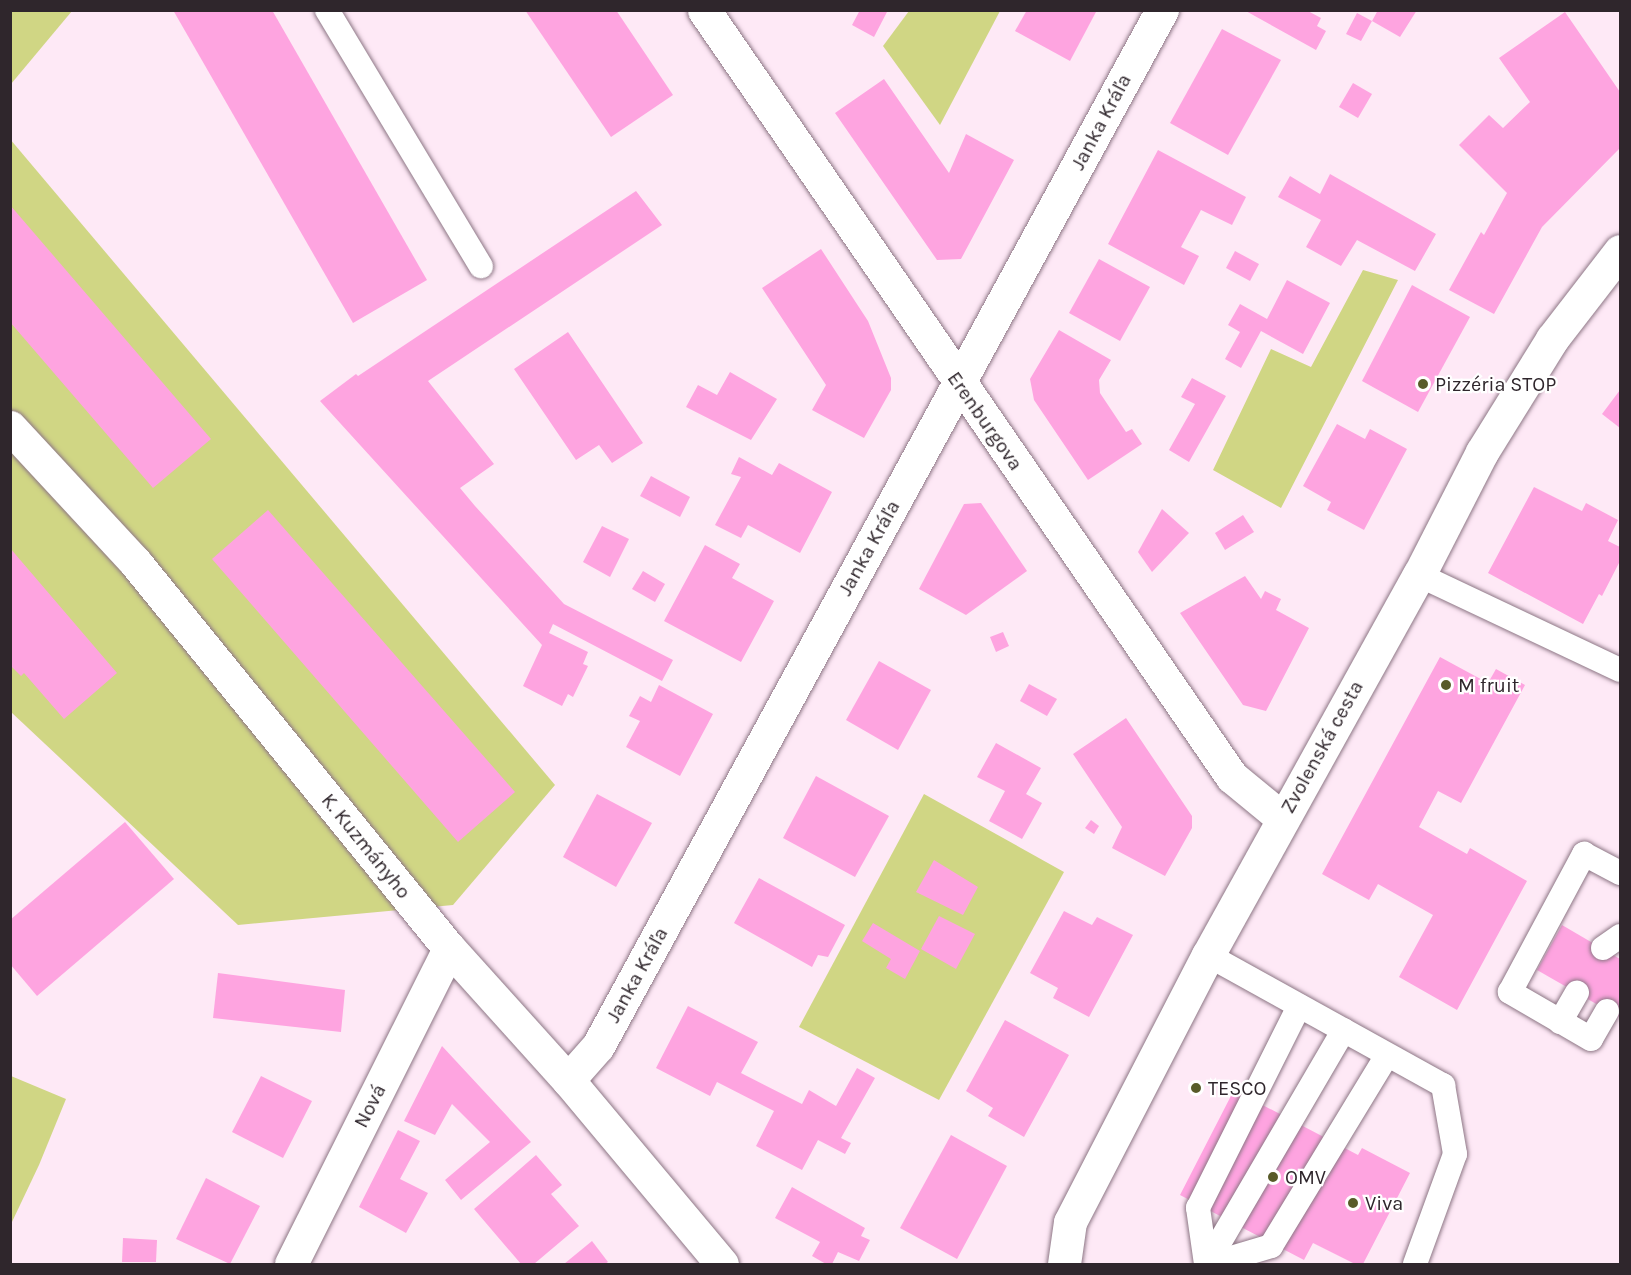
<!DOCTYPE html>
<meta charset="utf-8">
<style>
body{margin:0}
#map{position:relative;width:1631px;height:1275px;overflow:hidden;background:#fee9f6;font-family:Karla,sans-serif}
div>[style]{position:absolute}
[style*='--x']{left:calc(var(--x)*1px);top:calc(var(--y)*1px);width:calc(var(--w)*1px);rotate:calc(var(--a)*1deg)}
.green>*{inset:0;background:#d0d684}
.building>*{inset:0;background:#fea4e0}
.roads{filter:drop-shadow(0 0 2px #8d7685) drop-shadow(0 0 2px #8d7685)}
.service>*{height:24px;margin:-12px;padding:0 12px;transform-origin:12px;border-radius:12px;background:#fff}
.minor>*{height:33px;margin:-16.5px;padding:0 16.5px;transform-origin:16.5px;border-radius:16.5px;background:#fff}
.tertiary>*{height:33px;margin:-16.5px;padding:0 16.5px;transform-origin:16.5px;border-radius:16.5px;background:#fff}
.dots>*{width:16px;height:16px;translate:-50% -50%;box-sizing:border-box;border:3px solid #fff;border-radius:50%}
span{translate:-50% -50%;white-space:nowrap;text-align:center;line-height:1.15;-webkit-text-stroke:4.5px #fff;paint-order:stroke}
.street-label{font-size:20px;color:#2f262c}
.poi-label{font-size:20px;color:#2f262c}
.left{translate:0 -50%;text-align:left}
.frame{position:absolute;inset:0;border:12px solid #2f262c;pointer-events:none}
</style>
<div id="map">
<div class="green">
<i style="clip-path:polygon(11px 10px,72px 11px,11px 84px,10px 11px)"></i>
<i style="clip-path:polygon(909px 11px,1000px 11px,940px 125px,883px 46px)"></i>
<i style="clip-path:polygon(10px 139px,555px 785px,453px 905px,238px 925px,11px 712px)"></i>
<i style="clip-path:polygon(1363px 270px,1398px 280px,1281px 508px,1213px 470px,1271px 349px,1311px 367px)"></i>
<i style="clip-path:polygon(924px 794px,1064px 872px,939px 1100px,799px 1027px)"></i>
<i style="clip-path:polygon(11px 1076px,66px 1099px,39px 1165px,11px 1224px)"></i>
</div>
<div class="building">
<i style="clip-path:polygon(173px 10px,272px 10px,427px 280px,353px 323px)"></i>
<i style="clip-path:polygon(525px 10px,616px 10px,673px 95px,611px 137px)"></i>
<i style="clip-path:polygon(860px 10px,888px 10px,874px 37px,852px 25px)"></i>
<i style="clip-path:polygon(1027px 10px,1097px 10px,1070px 61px,1015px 31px)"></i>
<i style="clip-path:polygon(1244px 10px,1306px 10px,1321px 18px,1317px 26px,1326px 31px,1316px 50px)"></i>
<i style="clip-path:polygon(1378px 10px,1417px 10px,1400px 37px,1372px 21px,1361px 41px,1346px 34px,1357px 13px,1372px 21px)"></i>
<i style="clip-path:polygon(1565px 12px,1620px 92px,1620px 148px,1542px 227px,1494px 314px,1449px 290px,1481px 232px,1484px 235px,1507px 193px,1459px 145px,1489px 115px,1503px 128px,1530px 102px,1499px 58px)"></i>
<i style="clip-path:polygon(1222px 29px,1281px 60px,1228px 155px,1170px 123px)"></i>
<i style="clip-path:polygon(884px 79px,949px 173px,966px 134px,1014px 160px,961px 259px,937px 260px,835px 113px)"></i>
<i style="clip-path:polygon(1353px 83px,1372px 94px,1358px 118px,1339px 107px)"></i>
<i style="clip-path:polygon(1158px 150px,1246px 197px,1232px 225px,1201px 210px,1181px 247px,1199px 256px,1184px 285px,1108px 244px)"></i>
<i style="clip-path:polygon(1330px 174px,1436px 234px,1415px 271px,1357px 240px,1341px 266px,1306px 247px,1321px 220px,1278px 197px,1290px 176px,1320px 194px)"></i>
<i style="clip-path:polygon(636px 191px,662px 225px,428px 381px,494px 464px,460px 488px,475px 506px,564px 604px,673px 660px,662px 681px,553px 624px,549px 633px,588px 652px,583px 664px,588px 666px,573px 697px,568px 694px,562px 706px,523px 686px,542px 645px,320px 401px,356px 374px,358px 376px)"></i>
<i style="clip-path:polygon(10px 205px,211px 439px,153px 488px,10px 322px)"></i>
<i style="clip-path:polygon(821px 249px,868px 321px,891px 378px,891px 390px,864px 438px,812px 410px,826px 385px,762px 288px)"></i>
<i style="clip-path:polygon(1235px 251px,1259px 264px,1250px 281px,1226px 268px)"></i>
<i style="clip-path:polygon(1099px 259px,1150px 287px,1120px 341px,1069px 313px)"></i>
<i style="clip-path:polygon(1287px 280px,1330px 303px,1303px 354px,1261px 331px,1241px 368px,1225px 359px,1240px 332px,1228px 325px,1240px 304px,1267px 319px)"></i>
<i style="clip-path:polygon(1412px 285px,1470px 317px,1418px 412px,1362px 381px)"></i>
<i style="clip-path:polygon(1059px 330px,1111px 360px,1099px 380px,1100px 393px,1126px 432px,1132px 429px,1142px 444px,1088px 480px,1034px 400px,1030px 379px)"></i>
<i style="clip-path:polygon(568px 332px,643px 443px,612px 463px,599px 445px,576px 460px,514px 369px)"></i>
<i style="clip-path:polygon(730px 372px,777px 399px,751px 440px,686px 407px,698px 385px,717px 395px)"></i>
<i style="clip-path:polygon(1192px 378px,1226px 396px,1189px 462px,1169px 450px,1195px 404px,1181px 397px)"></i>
<i style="clip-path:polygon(1620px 390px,1620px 428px,1602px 414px)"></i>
<i style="clip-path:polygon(1337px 424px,1365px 439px,1370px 429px,1407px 449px,1364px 530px,1327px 510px,1331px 502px,1303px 486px)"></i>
<i style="clip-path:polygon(739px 457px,772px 475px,779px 463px,832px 492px,800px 553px,748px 525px,741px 538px,715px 525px,741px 477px,731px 474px)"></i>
<i style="clip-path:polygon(651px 476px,690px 497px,680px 517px,640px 496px)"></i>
<i style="clip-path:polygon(1534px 487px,1582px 511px,1586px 503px,1618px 520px,1608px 541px,1620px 547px,1620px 561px,1602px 596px,1599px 594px,1583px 624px,1488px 573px)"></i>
<i style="clip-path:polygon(981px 503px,1027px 571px,966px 615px,919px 589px,964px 504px)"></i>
<i style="clip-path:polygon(1162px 509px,1189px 533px,1152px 572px,1138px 552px)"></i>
<i style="clip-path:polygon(268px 510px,515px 792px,458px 842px,212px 559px)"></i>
<i style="clip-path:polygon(1243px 515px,1254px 532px,1225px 550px,1215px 533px)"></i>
<i style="clip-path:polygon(602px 526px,629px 539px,610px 577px,583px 562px)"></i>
<i style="clip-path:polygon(705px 545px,740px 564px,732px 578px,774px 601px,741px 662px,664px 621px)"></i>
<i style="clip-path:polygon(10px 548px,117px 673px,64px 719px,24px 673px,21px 676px,10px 665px)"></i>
<i style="clip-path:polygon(643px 571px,665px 584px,655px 602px,632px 589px)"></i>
<i style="clip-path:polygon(1245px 576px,1261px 599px,1265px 591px,1281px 599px,1276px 610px,1309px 628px,1266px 711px,1243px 705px,1180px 613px)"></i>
<i style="clip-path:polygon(1003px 632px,1009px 646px,996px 652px,990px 637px)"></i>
<i style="clip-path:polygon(1440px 657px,1488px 683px,1496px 669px,1525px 685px,1461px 803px,1438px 791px,1419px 827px,1467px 854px,1470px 848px,1527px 881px,1457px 1010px,1399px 977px,1433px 915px,1378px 884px,1369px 900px,1322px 874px)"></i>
<i style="clip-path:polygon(879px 661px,931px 690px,898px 750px,846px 720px)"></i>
<i style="clip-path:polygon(1029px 684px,1057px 699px,1047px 716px,1020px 701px)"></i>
<i style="clip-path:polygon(659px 685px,713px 714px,680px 776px,626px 747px,640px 721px,629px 716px,640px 696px,651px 702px)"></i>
<i style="clip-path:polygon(1126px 718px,1192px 816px,1192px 828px,1165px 876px,1112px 848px,1122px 827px,1073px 754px)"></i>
<i style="clip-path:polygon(996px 743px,1041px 768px,1026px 794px,1042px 803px,1022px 839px,989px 821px,1005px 791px,977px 777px)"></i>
<i style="clip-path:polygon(816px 776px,889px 816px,855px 877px,783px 838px)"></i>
<i style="clip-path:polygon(597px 794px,652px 823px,616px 887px,563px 857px)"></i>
<i style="clip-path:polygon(1091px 820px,1099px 826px,1094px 834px,1085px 828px)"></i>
<i style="clip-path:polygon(125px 822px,174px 879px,37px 996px,10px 964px,10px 920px)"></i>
<i style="clip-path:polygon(934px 860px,978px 887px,963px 915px,916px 892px)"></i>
<i style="clip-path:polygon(759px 878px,845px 925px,828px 957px,818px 955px,812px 967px,734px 923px)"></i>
<i style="clip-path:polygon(1064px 911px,1092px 925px,1097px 917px,1133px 935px,1089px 1017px,1053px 998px,1058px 988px,1030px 973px)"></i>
<i style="clip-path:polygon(939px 916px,975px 934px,956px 969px,921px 949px)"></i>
<i style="clip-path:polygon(873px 923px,920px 951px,905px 979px,886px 968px,891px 959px,862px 941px)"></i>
<i style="clip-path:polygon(1562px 925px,1620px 959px,1619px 1017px,1537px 970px)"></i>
<i style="clip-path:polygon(218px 973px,345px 990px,341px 1032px,213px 1018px)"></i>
<i style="clip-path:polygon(688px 1006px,758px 1042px,741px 1073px,802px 1104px,809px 1090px,836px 1106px,857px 1068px,875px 1078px,841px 1138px,851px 1143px,845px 1154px,818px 1140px,802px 1170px,756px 1146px,774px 1111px,717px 1082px,710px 1096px,656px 1068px)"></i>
<i style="clip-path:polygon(1005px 1020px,1069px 1055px,1024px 1137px,988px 1116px,993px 1108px,966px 1091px)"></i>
<i style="clip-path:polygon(442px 1046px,531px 1142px,461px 1200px,445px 1180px,490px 1142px,452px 1104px,435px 1135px,404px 1121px)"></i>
<i style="clip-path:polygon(261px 1076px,312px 1101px,283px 1158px,232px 1132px)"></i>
<i style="clip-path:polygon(1234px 1090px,1358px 1155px,1362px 1148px,1410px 1173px,1363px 1264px,1355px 1264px,1313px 1243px,1304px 1260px,1180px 1195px)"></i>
<i style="clip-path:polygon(398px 1130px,420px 1141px,400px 1179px,428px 1193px,406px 1233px,359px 1207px)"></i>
<i style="clip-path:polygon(951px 1135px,1007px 1166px,957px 1259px,900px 1228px)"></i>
<i style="clip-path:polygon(536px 1155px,562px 1185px,551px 1194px,579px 1226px,534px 1264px,521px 1264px,474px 1209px)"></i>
<i style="clip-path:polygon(206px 1178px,260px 1206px,230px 1264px,176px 1239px)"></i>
<i style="clip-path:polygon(792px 1187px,865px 1228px,861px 1236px,870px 1240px,859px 1261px,838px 1252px,832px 1264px,826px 1264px,812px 1256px,820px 1242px,775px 1218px)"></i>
<i style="clip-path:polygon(123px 1238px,157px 1240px,156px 1262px,122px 1262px)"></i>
<i style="clip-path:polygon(592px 1241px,608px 1262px,605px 1264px,564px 1264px)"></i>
</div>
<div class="roads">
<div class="service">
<i style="--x:327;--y:10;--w:299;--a:59"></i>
<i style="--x:1419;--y:575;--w:222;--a:25.3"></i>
<i style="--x:1603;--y:948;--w:21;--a:-35"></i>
<i style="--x:1208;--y:955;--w:269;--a:29"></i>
<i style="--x:1443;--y:1085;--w:70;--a:80.1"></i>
<i style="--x:1455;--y:1154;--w:117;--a:110"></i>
<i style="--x:1607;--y:1011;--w:32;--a:120"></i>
<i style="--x:1591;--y:1039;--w:94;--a:-149.9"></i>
<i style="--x:1510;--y:992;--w:157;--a:-61.8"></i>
<i style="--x:1584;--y:854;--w:41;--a:27.8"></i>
<i style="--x:1560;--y:1022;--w:34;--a:-60"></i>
<i style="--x:1206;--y:1264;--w:57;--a:-98.1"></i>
<i style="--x:1198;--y:1208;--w:226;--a:-63.4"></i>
<i style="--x:1207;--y:1264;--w:271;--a:-59.7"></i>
<i style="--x:1211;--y:1264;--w:63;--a:-16.7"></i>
<i style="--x:1271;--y:1246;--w:223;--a:-58.7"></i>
</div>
<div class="minor">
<i style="--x:704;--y:10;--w:931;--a:55.46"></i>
<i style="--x:1232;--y:777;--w:65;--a:39.4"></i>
<i style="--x:10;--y:427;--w:184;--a:47.2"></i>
<i style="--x:135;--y:562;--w:498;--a:50.9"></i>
<i style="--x:449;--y:948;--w:178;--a:48"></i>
<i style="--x:568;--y:1080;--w:240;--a:50.1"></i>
<i style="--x:568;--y:1080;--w:45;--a:-48.6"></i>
<i style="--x:598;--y:1046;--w:1180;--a:-61.44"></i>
<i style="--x:291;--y:1264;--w:353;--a:-63.4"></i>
</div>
<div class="tertiary">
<i style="--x:1064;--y:1264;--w:42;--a:-81.9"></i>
<i style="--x:1070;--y:1222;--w:301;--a:-62.7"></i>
<i style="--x:1208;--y:955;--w:435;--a:-61"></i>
<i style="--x:1419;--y:575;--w:138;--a:-62.9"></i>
<i style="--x:1482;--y:452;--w:133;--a:-58.2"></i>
<i style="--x:1552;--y:339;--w:111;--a:-52.3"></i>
</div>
</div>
<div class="dots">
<i style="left:1423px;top:384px;background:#585b29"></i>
<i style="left:1446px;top:685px;background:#585b29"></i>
<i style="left:1196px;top:1088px;background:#585b29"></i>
<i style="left:1273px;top:1177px;background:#585b29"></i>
<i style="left:1353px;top:1203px;background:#585b29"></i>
</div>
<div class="street-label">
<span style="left:1101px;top:122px;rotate:-62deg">Janka Kráľa</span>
<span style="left:985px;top:421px;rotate:55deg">Erenburgova</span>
<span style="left:869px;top:548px;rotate:-61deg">Janka Kráľa</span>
<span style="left:1322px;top:747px;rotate:-61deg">Zvolenská cesta</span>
<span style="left:366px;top:846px;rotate:51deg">K. Kuzmányho</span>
<span style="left:637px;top:975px;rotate:-61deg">Janka Kráľa</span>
<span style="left:370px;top:1106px;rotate:-63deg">Nová</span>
</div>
<div class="poi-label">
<span class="left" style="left:1435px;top:384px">Pizzéria STOP</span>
<span class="left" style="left:1458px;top:685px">M fruit</span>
<span class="left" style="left:1208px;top:1088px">TESCO</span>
<span class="left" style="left:1285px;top:1177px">OMV</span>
<span class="left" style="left:1365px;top:1203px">Viva</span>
</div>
<div class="frame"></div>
</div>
